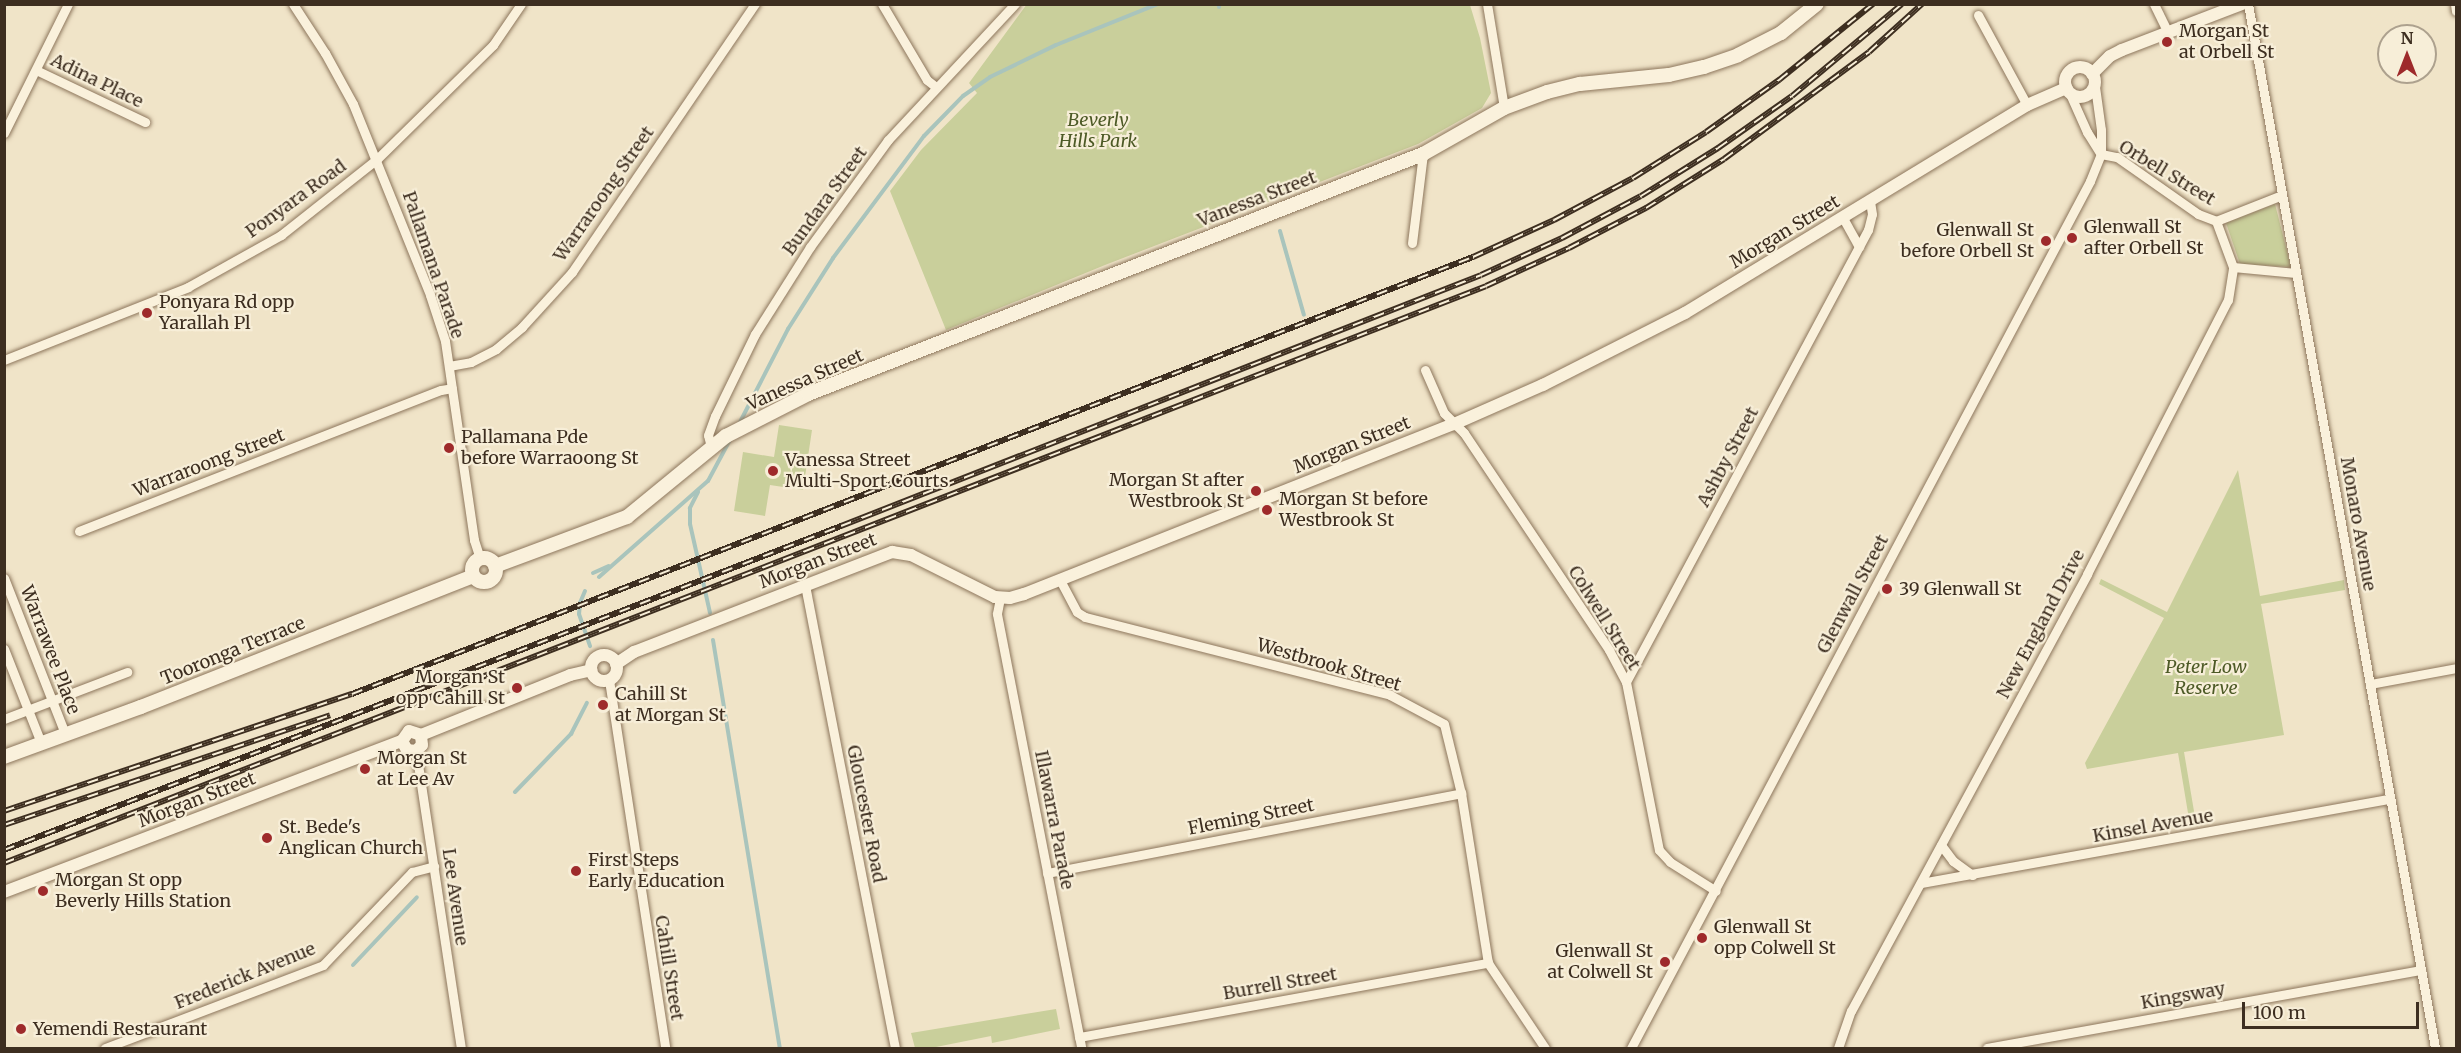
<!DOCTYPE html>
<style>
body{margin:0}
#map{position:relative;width:2461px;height:1053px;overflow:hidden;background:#f0e4c8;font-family:Merriweather,serif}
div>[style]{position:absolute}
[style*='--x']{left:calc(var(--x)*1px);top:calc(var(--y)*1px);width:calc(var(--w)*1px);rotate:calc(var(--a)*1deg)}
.green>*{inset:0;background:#c9cf9b}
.stream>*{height:4px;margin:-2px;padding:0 2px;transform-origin:2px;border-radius:2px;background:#a9c4bc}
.roads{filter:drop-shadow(0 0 2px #8d765c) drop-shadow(0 0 2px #8d765c)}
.minor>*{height:9px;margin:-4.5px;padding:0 4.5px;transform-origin:4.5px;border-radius:4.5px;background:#faf1dc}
.tertiary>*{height:12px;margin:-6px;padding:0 6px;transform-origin:6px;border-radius:6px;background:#faf1dc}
.tertiary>.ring{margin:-6px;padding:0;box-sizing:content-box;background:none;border:12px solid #faf1dc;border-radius:50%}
.secondary>*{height:14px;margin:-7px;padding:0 7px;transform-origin:7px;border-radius:7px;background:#faf1dc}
.secondary>.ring{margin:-7px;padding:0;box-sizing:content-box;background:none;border:14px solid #faf1dc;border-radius:50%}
.rail>*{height:6px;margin-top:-3px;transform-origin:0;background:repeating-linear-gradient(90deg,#f7eed8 0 11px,#3d2e20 0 22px);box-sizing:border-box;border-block:2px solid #3d2e20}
.dots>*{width:16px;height:16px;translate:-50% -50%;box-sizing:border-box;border:3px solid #f7eed8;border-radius:50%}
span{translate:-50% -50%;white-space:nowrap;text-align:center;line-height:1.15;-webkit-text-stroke:4.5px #f7eed8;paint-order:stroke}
.poi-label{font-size:18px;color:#3d2e20}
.left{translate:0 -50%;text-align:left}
.right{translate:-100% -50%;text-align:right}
.street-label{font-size:18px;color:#3d2e20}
.park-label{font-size:18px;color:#4d5a26;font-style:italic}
.frame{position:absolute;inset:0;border:6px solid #3d2e20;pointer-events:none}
.north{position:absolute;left:2377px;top:24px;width:60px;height:60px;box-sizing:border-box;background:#f7eed8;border:2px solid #ada18e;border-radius:50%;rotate:0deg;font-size:16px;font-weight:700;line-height:24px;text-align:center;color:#3d2e20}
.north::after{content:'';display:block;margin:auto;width:21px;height:27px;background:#9e2a2b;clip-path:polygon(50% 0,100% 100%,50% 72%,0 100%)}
.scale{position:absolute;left:2242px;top:1002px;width:177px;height:27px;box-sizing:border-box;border:3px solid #3d2e20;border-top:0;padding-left:8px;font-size:18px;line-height:21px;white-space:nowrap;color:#3d2e20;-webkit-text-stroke:4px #f7eed8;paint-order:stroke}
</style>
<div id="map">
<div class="green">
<i style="clip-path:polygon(1027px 4px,1470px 5px,1480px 38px,1491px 93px,1482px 108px,1418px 144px,1105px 265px,946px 330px,890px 191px,921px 150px,977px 93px,969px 83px)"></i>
<i style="clip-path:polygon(2275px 204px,2291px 267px,2240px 264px,2226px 223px)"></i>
<i style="clip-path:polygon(779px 425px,812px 430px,803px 490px,770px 485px,765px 516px,734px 511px,743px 452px,774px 457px)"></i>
<i style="clip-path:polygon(2238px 470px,2260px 596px,2344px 580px,2345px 590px,2261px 604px,2284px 735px,2184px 752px,2196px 823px,2190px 825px,2178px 753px,2087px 769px,2085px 763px,2164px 618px,2099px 584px,2101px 579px,2167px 612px)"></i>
<i style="clip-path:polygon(1056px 1009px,1060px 1029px,992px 1043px,991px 1036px,931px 1048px,915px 1048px,911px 1033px)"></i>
</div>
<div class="stream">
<i style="--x:1219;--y:4;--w:3;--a:90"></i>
<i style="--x:1280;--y:231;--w:87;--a:74.1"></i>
<i style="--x:739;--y:424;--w:107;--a:-62.7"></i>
<i style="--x:788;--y:329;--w:84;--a:-57.6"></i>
<i style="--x:833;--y:258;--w:152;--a:-53.3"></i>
<i style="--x:924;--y:136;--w:56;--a:-45.7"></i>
<i style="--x:963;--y:96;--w:33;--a:-35"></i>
<i style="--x:990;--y:77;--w:73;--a:-25.9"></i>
<i style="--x:1056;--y:45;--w:110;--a:-21.9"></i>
<i style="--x:698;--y:492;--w:18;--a:117"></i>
<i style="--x:690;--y:508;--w:16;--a:90"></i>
<i style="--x:690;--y:524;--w:91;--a:77.3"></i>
<i style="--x:593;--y:573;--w:17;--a:-24"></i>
<i style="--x:599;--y:577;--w:145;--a:-41.4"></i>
<i style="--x:708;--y:481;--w:49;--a:-61.9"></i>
<i style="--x:585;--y:591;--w:13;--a:113"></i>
<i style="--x:580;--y:603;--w:11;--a:95"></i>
<i style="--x:579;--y:614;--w:34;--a:71"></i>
<i style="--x:713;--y:640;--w:413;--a:80.7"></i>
<i style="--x:515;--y:792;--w:81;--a:-46"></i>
<i style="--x:571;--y:734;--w:35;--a:-63"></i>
<i style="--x:353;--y:965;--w:93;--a:-46.7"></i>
</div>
<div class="roads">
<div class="minor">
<i style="--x:293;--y:4;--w:59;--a:56.9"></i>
<i style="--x:325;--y:53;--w:58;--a:61.2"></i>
<i style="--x:353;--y:104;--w:206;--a:68"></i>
<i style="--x:430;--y:295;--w:48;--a:71.9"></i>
<i style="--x:445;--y:341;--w:201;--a:81.7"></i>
<i style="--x:474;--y:540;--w:19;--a:72"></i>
<i style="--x:882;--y:4;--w:88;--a:59.4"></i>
<i style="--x:927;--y:80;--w:11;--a:38"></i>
<i style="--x:1487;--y:4;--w:105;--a:80.7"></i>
<i style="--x:2154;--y:4;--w:32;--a:64"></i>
<i style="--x:2248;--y:4;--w:1061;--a:79.84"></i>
<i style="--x:2455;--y:4;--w:7;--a:82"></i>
<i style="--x:1978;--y:15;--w:102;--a:61.4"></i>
<i style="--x:36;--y:70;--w:121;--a:25.5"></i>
<i style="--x:2070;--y:94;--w:42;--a:65.9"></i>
<i style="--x:2087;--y:132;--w:26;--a:58"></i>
<i style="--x:4;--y:133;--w:144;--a:-63.6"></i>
<i style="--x:2101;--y:154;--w:16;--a:11"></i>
<i style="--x:2117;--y:157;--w:99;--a:35.1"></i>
<i style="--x:2198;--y:214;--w:19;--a:21"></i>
<i style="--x:2216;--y:221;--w:71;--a:-21.5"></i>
<i style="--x:1843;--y:218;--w:33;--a:61"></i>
<i style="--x:1412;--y:243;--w:90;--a:-83"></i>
<i style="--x:2233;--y:267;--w:63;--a:5.4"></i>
<i style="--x:4;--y:360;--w:198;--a:-21.6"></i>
<i style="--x:188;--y:287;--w:107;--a:-29.2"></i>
<i style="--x:281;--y:235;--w:122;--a:-38.4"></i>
<i style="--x:377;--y:159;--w:163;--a:-44.5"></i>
<i style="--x:493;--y:45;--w:50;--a:-55.7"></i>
<i style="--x:449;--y:366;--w:22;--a:-10"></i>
<i style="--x:471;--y:362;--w:28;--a:-27"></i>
<i style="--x:496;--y:349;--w:34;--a:-40"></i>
<i style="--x:522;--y:327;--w:74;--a:-47.7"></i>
<i style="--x:572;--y:272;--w:325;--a:-55.7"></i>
<i style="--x:1425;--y:370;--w:47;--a:66.2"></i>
<i style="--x:1444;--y:413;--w:28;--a:45"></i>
<i style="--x:1464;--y:433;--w:261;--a:56.2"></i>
<i style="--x:1609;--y:650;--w:36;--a:62"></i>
<i style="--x:1626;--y:682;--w:171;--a:78.9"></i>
<i style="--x:1659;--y:850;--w:16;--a:47"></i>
<i style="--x:1670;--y:862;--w:54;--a:32.2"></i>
<i style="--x:711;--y:447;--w:12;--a:-104"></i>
<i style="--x:708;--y:435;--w:20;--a:-70"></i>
<i style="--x:715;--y:416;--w:91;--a:-64"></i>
<i style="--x:755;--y:334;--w:103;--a:-57.7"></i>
<i style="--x:810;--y:247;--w:132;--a:-53.9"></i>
<i style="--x:888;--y:140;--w:186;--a:-47"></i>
<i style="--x:79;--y:531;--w:388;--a:-21.3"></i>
<i style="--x:441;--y:390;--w:11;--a:-10"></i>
<i style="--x:4;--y:578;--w:168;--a:68.6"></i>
<i style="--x:1060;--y:580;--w:36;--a:62"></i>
<i style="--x:1077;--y:612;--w:9;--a:32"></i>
<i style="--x:1085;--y:617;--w:315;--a:14.3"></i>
<i style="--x:1390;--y:695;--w:61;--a:28.2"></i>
<i style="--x:1444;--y:724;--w:71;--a:76.2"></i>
<i style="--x:1461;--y:793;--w:172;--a:81"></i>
<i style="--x:1488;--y:963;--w:102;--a:56.2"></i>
<i style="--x:805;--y:585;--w:472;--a:79"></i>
<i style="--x:1000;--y:598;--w:16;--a:101"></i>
<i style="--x:997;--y:614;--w:442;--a:79"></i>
<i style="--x:4;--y:649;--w:101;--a:68.5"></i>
<i style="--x:609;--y:680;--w:372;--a:81.3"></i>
<i style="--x:1626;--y:682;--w:513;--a:-61.84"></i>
<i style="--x:1868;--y:230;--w:16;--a:-76"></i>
<i style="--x:1872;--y:214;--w:13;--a:-99"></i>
<i style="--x:2370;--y:684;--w:87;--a:-10.5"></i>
<i style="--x:4;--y:719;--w:132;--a:-20.9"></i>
<i style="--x:416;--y:751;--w:300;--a:81.4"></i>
<i style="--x:1941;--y:845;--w:20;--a:53"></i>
<i style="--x:1953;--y:861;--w:24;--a:36"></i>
<i style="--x:1047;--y:873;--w:422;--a:-10.9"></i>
<i style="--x:1921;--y:883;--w:476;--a:-10.2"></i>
<i style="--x:1079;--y:1037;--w:416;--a:-10.3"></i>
<i style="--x:105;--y:1048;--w:233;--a:-20.8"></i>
<i style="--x:323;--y:965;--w:129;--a:-46.3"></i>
<i style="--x:412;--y:872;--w:23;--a:-15"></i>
<i style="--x:1631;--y:1048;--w:981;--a:-62.1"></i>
<i style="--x:2090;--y:181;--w:29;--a:-68"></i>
<i style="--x:2101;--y:154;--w:24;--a:-90"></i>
<i style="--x:2101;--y:130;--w:43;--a:-97.9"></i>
<i style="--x:1838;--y:1048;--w:39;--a:-71"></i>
<i style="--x:1851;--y:1011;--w:497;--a:-61.6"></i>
<i style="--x:2087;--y:574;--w:308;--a:-62.8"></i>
<i style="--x:2228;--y:300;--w:33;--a:-81"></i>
<i style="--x:2233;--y:267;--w:49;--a:-110.3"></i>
<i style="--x:1987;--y:1048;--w:441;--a:-10.2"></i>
</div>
<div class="tertiary">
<i class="ring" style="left:2065px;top:67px;width:18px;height:18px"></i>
<i style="--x:2092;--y:74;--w:25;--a:-45"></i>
<i style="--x:2110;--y:56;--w:13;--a:-27"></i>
<i style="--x:2122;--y:50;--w:129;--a:-21"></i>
<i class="ring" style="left:591px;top:655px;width:14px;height:14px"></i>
<i style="--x:616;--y:664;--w:22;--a:-34"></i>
<i style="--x:634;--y:652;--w:277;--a:-21.2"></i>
<i style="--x:892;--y:552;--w:19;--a:9"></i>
<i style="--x:911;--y:555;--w:94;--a:26.6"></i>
<i style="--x:995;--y:597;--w:15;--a:4"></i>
<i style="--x:1010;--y:598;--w:15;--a:-16"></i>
<i style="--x:1024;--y:594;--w:462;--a:-21.6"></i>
<i style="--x:1454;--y:424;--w:97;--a:-23.7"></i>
<i style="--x:1543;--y:385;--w:159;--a:-26.9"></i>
<i style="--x:1685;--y:313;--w:400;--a:-31.3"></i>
<i style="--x:2027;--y:105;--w:43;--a:-23.6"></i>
<i style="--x:421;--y:735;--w:161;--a:-21.9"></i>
<i style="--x:570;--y:675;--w:22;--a:-13"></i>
<i style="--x:402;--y:741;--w:10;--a:61"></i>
<i style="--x:407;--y:750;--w:9;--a:6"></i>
<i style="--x:416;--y:751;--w:8;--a:-45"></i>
<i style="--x:422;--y:745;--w:10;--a:-96"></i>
<i style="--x:402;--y:741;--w:12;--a:-55"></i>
<i style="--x:409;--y:731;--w:13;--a:18"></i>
<i style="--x:4;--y:892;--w:426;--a:-20.8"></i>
</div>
<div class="secondary">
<i class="ring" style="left:472px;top:558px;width:10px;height:10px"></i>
<i style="--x:495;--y:566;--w:141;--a:-20.4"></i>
<i style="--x:627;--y:517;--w:128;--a:-39.3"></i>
<i style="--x:726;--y:436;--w:92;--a:-27.1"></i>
<i style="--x:808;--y:394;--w:660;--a:-21.32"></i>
<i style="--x:1423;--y:154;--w:93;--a:-29.6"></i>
<i style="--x:1504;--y:108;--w:46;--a:-20.4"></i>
<i style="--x:1547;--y:92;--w:34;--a:-14"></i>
<i style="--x:1580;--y:84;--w:89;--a:-5.8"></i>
<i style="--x:1669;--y:75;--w:36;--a:-13"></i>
<i style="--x:1704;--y:67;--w:36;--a:-19"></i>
<i style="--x:1738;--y:55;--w:48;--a:-27.1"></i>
<i style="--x:1781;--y:33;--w:46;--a:-38.9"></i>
<i style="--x:4;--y:757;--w:146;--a:-20.1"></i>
<i style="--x:141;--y:707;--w:357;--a:-21.5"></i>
</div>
</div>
<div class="rail">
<i style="--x:4;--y:811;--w:367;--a:-18.6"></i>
<i style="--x:352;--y:694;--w:1203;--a:-21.3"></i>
<i style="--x:1473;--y:257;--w:89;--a:-24.6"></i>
<i style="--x:1554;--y:220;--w:89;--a:-28"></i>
<i style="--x:1633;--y:178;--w:86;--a:-32.2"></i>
<i style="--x:1706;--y:132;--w:90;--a:-35.5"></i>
<i style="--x:1779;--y:80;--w:121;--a:-39"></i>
<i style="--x:4;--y:825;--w:344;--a:-18.6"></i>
<i style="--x:4;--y:850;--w:898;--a:-21.16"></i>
<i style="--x:841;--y:526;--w:687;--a:-21.41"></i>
<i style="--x:1481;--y:275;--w:89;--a:-24.6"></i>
<i style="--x:1562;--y:238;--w:89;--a:-28"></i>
<i style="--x:1641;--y:196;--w:91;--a:-31.9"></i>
<i style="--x:1718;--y:148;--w:90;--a:-35.1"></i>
<i style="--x:1792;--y:96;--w:143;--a:-39.9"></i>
<i style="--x:4;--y:863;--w:1590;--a:-21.27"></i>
<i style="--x:1486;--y:286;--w:91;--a:-24.6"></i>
<i style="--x:1569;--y:248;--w:87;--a:-27.5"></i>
<i style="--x:1646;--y:208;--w:92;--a:-32.1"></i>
<i style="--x:1724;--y:159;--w:180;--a:-36.4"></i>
<i style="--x:1869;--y:52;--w:72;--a:-42.2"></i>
</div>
<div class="dots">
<i style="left:2167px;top:42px;background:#9e2a2b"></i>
<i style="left:2072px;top:238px;background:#9e2a2b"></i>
<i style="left:2046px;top:241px;background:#9e2a2b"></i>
<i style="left:147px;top:313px;background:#9e2a2b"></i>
<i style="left:449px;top:448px;background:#9e2a2b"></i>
<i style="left:773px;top:471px;background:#9e2a2b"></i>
<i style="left:1256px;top:491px;background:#9e2a2b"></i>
<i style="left:1267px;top:510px;background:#9e2a2b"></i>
<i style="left:1887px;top:589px;background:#9e2a2b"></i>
<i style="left:517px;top:688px;background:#9e2a2b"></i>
<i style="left:603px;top:705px;background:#9e2a2b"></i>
<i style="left:365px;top:769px;background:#9e2a2b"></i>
<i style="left:267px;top:838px;background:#9e2a2b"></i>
<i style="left:576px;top:871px;background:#9e2a2b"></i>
<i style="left:43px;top:891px;background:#9e2a2b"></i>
<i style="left:1702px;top:938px;background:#9e2a2b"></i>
<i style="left:1665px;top:962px;background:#9e2a2b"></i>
<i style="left:21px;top:1029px;background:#9e2a2b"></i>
</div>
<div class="poi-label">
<span class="left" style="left:2179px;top:42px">Morgan St<br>at Orbell St</span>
<span class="left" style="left:2084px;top:238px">Glenwall St<br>after Orbell St</span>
<span class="right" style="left:2034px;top:241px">Glenwall St<br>before Orbell St</span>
<span class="left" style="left:159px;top:313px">Ponyara Rd opp<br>Yarallah Pl</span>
<span class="left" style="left:461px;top:448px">Pallamana Pde<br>before Warraoong St</span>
<span class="left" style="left:785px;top:471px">Vanessa Street<br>Multi-Sport Courts</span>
<span class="right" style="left:1244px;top:491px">Morgan St after<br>Westbrook St</span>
<span class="left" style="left:1279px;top:510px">Morgan St before<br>Westbrook St</span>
<span class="left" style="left:1899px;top:589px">39 Glenwall St</span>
<span class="right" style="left:505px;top:688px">Morgan St<br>opp Cahill St</span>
<span class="left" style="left:615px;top:705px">Cahill St<br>at Morgan St</span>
<span class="left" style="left:377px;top:769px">Morgan St<br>at Lee Av</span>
<span class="left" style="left:279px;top:838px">St. Bede's<br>Anglican Church</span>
<span class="left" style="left:588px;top:871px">First Steps<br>Early Education</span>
<span class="left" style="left:55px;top:891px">Morgan St opp<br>Beverly Hills Station</span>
<span class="left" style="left:1714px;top:938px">Glenwall St<br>opp Colwell St</span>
<span class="right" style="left:1653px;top:962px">Glenwall St<br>at Colwell St</span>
<span class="left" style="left:33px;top:1029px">Yemendi Restaurant</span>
</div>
<div class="street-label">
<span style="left:97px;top:81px;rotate:26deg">Adina Place</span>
<span style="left:2167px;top:173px;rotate:31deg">Orbell Street</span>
<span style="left:604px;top:194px;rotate:-55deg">Warraroong Street</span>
<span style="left:296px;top:199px;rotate:-36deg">Ponyara Road</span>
<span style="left:1257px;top:199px;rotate:-21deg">Vanessa Street</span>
<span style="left:825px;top:201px;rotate:-54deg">Bundara Street</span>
<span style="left:1785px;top:232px;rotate:-31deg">Morgan Street</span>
<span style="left:433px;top:265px;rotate:71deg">Pallamana Parade</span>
<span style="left:805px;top:380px;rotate:-24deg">Vanessa Street</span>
<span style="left:1352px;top:445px;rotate:-22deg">Morgan Street</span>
<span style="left:1728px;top:457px;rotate:-62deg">Ashby Street</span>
<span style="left:209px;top:463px;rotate:-21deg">Warraroong Street</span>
<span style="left:2358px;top:524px;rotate:80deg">Monaro Avenue</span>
<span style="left:818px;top:561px;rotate:-21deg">Morgan Street</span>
<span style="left:1853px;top:594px;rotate:-62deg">Glenwall Street</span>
<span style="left:1604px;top:618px;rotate:58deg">Colwell Street</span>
<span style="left:2041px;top:624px;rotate:-62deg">New England Drive</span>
<span style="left:50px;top:650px;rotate:69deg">Warrawee Place</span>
<span style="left:233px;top:651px;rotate:-22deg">Tooronga Terrace</span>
<span style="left:1329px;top:665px;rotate:16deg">Westbrook Street</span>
<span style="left:197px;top:800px;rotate:-21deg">Morgan Street</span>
<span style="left:866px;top:814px;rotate:79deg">Gloucester Road</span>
<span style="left:1251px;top:817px;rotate:-11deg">Fleming Street</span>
<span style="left:1054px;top:820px;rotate:79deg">Illawarra Parade</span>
<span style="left:2153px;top:826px;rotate:-10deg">Kinsel Avenue</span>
<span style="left:455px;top:897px;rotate:82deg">Lee Avenue</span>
<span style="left:669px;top:968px;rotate:81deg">Cahill Street</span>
<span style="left:245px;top:976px;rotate:-22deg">Frederick Avenue</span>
<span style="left:1280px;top:984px;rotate:-10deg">Burrell Street</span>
<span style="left:2183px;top:996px;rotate:-10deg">Kingsway</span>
</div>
<div class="park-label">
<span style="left:1098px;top:131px">Beverly<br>Hills Park</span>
<span style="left:2206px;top:678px">Peter Low<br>Reserve</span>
</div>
<div class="frame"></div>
<div class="north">N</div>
<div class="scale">100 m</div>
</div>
